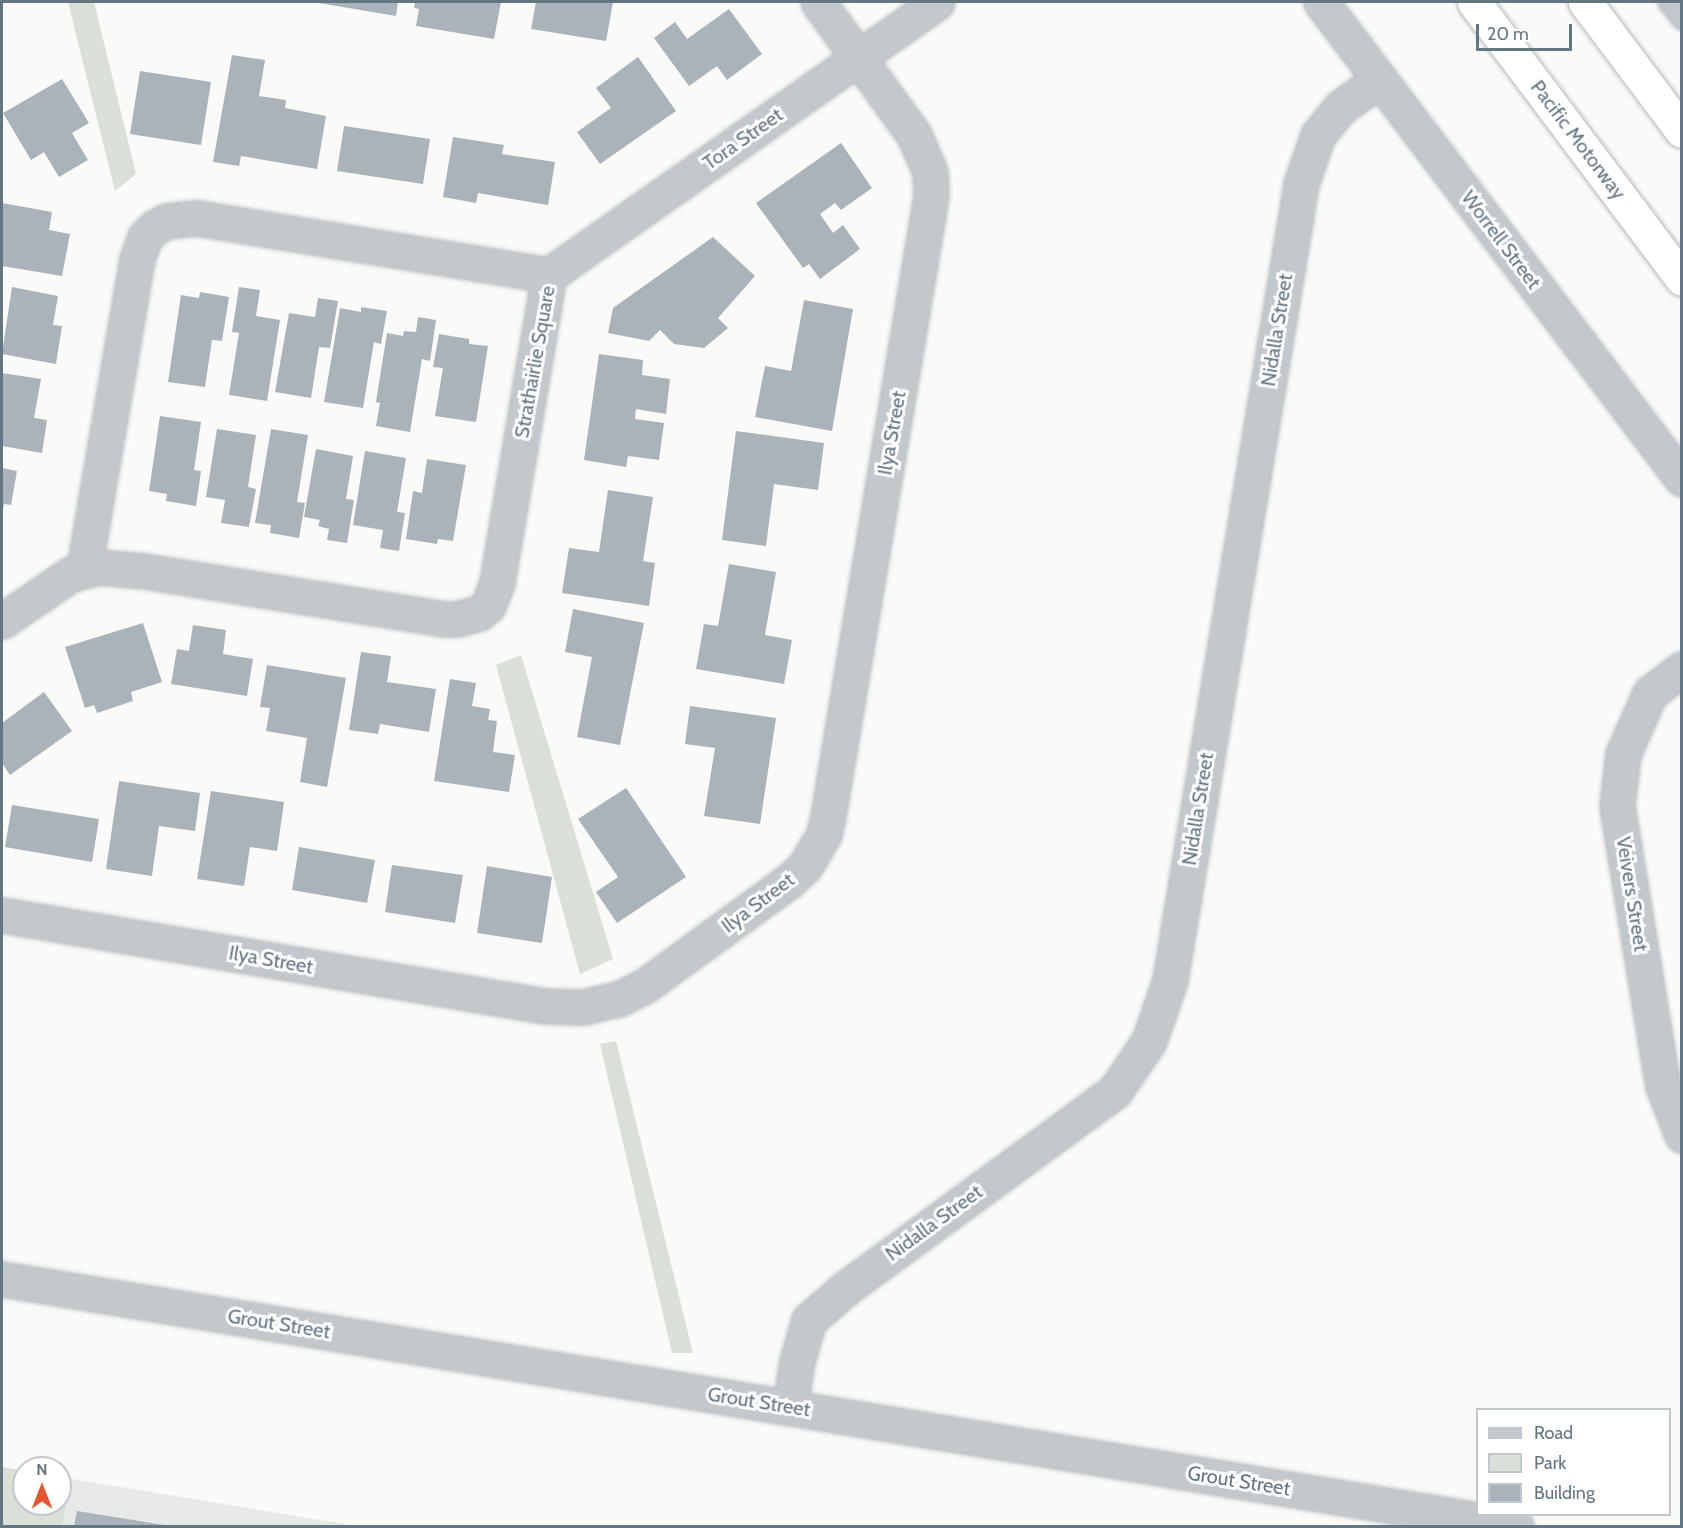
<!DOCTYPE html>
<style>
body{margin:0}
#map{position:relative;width:1683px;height:1528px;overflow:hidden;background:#fafaf8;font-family:Cabin,sans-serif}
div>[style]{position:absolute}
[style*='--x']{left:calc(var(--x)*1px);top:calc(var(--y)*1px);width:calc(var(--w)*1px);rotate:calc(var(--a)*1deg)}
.built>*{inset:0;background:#e8e9e9}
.green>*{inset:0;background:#dadfd7}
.building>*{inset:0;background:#aab3b9}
.roads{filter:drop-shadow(0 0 2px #b4b9bd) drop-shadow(0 0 2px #b4b9bd)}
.service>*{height:18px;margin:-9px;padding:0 9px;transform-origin:9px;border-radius:9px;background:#c3c8cc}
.minor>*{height:33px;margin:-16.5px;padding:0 16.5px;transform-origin:16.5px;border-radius:16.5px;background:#c3c8cc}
.motorway>*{height:33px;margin:-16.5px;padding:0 16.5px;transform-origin:16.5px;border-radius:16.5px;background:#fff}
span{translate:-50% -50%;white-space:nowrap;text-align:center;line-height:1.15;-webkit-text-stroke:6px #fff;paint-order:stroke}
.street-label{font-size:20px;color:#657683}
.frame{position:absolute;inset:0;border:3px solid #657683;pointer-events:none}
.legend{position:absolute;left:1476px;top:1408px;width:195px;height:108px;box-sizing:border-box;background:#fff;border:2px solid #c1c8cd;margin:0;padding:8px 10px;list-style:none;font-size:18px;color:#657683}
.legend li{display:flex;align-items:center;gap:12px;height:30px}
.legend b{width:30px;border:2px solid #c1c8cd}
.north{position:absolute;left:12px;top:1456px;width:60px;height:60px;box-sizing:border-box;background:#fff;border:2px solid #c1c8cd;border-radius:50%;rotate:0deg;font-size:16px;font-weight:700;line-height:24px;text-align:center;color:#657683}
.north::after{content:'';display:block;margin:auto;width:21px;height:27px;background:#e4572e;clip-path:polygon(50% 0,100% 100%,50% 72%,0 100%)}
.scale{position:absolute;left:1476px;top:24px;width:96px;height:27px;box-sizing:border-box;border:3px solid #657683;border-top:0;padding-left:8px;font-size:18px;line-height:21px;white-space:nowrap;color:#657683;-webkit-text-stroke:4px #fff;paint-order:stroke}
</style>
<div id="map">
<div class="built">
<i style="clip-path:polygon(2px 1467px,24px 1471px,24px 1504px,60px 1504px,60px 1477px,357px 1526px,2px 1526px)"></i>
</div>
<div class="green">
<i style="clip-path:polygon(68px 2px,94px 2px,136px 174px,115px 191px)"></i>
<i style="clip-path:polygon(521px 655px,613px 959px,580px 974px,496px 665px)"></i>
<i style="clip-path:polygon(616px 1041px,693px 1353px,672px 1353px,600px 1044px)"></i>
<i style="clip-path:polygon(2px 1467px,24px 1471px,24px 1504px,60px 1504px,60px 1477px,70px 1478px,62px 1526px,2px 1526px)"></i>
</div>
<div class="building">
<i style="clip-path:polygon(313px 2px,398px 2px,396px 16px)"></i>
<i style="clip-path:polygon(415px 2px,501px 2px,494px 39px,416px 26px,419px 9px,414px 8px)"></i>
<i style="clip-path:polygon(536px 2px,613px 2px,606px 41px,531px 29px)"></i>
<i style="clip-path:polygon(729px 9px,762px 54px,727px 80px,717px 66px,689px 86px,654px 38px,675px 22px,687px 39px)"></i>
<i style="clip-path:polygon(232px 55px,265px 60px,259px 96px,286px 100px,285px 108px,326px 116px,317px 169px,241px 156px,239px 166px,213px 162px)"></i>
<i style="clip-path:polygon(638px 57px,676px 111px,600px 164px,577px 132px,611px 108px,596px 88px)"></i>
<i style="clip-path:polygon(140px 71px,211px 82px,201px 145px,130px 134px)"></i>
<i style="clip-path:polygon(62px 79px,89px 123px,72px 133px,88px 160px,59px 177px,44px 152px,31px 160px,3px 113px)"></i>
<i style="clip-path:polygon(344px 126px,430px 139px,423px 184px,337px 171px)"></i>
<i style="clip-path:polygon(453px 137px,504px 145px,502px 154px,555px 162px,548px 205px,478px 193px,476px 203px,443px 197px)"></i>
<i style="clip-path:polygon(841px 143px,872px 188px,841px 210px,835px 203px,820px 214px,833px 233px,843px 225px,860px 249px,820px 279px,809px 264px,803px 268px,756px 203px)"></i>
<i style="clip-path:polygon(2px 203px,52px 212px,49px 230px,70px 234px,62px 276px,2px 266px)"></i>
<i style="clip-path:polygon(713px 237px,755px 276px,718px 318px,728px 328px,704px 348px,674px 344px,660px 330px,649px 341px,608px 333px,613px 308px)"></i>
<i style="clip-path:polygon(12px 287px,58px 296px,53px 325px,62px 326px,56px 364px,2px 354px)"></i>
<i style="clip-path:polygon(239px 287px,260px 290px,256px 316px,280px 320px,267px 401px,229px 395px,239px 333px,232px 332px)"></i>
<i style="clip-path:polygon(200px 292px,229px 297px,222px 341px,212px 340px,205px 387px,168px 382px,181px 295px,199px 298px)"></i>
<i style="clip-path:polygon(318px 298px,338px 301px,330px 348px,319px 347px,311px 398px,275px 392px,289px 313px,315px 317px)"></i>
<i style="clip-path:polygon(804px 300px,853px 309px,832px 431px,755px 417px,765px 366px,791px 371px)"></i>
<i style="clip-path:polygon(361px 307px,387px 311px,381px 344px,374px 342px,363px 408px,324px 402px,340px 308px,361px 312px)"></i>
<i style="clip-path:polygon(418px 317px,436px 320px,430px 361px,422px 359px,410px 432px,376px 426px,380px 403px,376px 402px,387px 333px,403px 336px,404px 331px,416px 332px)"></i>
<i style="clip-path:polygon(439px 334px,469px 339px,469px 344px,488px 346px,476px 422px,435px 416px,443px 368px,433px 367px)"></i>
<i style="clip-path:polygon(599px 354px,643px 360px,642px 375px,670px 379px,666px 414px,636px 409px,635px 419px,664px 423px,659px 460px,628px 456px,626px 467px,584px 460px)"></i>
<i style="clip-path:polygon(2px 373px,41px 379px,34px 418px,47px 420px,42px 453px,2px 446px)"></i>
<i style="clip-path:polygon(160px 416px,201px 422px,194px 470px,201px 471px,196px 506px,166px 501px,167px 494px,149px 491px)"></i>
<i style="clip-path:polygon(217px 429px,256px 435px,248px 487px,256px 489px,249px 527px,221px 523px,225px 500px,206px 497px)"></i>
<i style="clip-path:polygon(271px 429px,308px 435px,297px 502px,305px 503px,299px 538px,270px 533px,271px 525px,255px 523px)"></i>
<i style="clip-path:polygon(736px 431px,824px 443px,818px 490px,774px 484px,766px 546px,722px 540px)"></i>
<i style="clip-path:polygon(316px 449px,353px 456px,346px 499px,354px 500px,347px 543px,327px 540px,329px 529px,318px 526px,320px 520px,304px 517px)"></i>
<i style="clip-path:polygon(365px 451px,406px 458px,397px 512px,405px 513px,399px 551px,380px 548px,383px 530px,353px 525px)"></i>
<i style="clip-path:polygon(427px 459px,466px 465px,453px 541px,438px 539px,437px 544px,406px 539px,413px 491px,422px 493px)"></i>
<i style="clip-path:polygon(2px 468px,17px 471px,11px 505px,4px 504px,3px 509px)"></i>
<i style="clip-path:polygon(608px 490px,653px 497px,643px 561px,655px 563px,649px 606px,562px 593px,569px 548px,599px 552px)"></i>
<i style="clip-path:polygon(729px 564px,776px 572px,765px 635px,792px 640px,784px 684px,696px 669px,704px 624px,718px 626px)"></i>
<i style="clip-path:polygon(573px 609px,644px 623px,620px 745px,577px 737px,592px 657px,565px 652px)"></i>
<i style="clip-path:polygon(143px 623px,162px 682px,131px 692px,133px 701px,97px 713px,94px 705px,85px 708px,65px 647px)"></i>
<i style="clip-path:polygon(193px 625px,226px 630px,223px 654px,253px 659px,247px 696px,171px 684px,177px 649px,189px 651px)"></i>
<i style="clip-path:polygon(361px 652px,391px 656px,387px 682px,436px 689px,429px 732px,380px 724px,378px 734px,349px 730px)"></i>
<i style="clip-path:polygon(267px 665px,346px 678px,327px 787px,300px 782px,307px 738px,266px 731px,270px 708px,260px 707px)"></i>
<i style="clip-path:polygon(450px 679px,476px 683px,472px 706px,490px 709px,488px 720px,497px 721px,493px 752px,515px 755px,509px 792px,434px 781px)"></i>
<i style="clip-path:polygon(44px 692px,72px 731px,10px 775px,2px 763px,2px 723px)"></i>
<i style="clip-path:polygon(690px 706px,776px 718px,760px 824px,704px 816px,715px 748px,685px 744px)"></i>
<i style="clip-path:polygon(119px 781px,200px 793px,195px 831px,159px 826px,152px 876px,106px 869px)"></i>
<i style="clip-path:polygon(626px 788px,686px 877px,617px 923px,596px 892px,618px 877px,578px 819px)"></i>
<i style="clip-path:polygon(211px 791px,284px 802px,277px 851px,250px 847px,244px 886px,197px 879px)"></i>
<i style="clip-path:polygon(12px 805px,99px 819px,92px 862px,5px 847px)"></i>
<i style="clip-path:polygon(299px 847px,375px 860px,367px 903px,292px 890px)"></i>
<i style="clip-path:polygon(392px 865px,463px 875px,455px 923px,385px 912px)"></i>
<i style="clip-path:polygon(487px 866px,552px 877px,542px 943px,477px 933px)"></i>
<i style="clip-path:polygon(77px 1511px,164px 1525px,164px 1526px,74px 1526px)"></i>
</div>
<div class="roads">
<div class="service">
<i style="--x:1668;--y:2;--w:23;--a:52"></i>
</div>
<div class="minor">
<i style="--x:1321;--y:2;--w:598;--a:52.88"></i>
<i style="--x:549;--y:275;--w:474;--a:-35.1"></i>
<i style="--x:84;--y:569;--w:314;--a:-80.3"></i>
<i style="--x:137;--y:259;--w:23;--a:-70"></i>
<i style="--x:145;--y:237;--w:13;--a:-45"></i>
<i style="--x:154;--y:228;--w:14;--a:-30"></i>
<i style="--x:166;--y:221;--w:31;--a:-6"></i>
<i style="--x:197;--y:218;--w:357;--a:9.2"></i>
<i style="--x:2;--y:621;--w:83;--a:-34.3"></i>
<i style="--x:71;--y:574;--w:29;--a:-14"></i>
<i style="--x:99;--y:567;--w:45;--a:5.1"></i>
<i style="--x:144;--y:571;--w:304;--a:9.1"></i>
<i style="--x:444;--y:619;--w:13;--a:0"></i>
<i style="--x:457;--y:619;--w:23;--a:-15"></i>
<i style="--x:479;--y:613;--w:11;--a:-38"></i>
<i style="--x:488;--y:606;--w:26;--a:-69"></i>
<i style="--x:497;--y:582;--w:311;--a:-80.4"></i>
<i style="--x:1682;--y:669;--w:40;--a:143"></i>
<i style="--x:1650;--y:693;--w:67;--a:113.9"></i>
<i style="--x:1623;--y:754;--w:52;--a:96.6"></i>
<i style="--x:1617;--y:806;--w:284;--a:80.7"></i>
<i style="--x:1663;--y:1086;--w:53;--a:68.8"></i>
<i style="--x:2;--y:915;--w:551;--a:9.51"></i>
<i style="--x:545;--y:1006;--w:38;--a:2"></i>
<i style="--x:583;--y:1007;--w:37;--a:-13"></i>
<i style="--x:619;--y:999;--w:30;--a:-27"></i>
<i style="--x:646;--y:985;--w:177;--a:-36"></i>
<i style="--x:789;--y:881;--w:22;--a:-43"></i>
<i style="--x:805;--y:866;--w:37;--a:-59"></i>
<i style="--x:824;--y:834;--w:18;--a:-77"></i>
<i style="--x:828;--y:816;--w:628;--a:-80.57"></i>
<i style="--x:931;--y:196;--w:24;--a:-92"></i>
<i style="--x:930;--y:172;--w:40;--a:-113.4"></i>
<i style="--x:914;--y:135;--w:164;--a:-125.8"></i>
<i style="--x:2;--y:1279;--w:1534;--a:9.27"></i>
<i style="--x:790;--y:1406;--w:46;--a:-81.2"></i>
<i style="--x:797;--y:1361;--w:43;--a:-73.7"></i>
<i style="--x:809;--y:1320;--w:49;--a:-40.9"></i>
<i style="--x:846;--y:1288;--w:333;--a:-36.2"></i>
<i style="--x:1115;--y:1091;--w:60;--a:-55.8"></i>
<i style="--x:1149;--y:1041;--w:65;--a:-71"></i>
<i style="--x:1170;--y:980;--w:807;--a:-80.65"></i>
<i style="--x:1301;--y:184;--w:52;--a:-70.9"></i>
<i style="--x:1318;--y:135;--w:36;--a:-51"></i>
<i style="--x:1341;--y:107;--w:47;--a:-35.4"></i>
</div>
<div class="motorway">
<i style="--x:1474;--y:2;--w:346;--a:53.1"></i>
<i style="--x:1585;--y:2;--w:161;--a:53.1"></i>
</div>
</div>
<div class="street-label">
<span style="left:743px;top:139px;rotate:-35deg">Tora Street</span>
<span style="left:1578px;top:140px;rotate:53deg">Pacific Motorway</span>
<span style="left:1501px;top:240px;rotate:53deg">Worrell Street</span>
<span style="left:1277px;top:330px;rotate:-81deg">Nidalla Street</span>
<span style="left:535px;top:362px;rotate:-80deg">Strathairlie Square</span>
<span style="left:892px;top:433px;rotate:-80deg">Ilya Street</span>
<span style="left:1198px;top:809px;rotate:-81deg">Nidalla Street</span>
<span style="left:1632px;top:894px;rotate:81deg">Veivers Street</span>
<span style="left:758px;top:903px;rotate:-37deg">Ilya Street</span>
<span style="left:271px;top:960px;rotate:10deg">Ilya Street</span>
<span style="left:934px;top:1223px;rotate:-36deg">Nidalla Street</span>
<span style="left:279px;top:1324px;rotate:9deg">Grout Street</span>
<span style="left:759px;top:1402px;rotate:9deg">Grout Street</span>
<span style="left:1239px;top:1481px;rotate:9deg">Grout Street</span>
</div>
<div class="frame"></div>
<ul class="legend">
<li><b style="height:8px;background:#c3c8cc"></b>Road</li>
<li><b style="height:16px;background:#dadfd7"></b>Park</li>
<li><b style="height:16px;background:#aab3b9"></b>Building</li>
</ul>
<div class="north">N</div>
<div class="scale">20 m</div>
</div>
